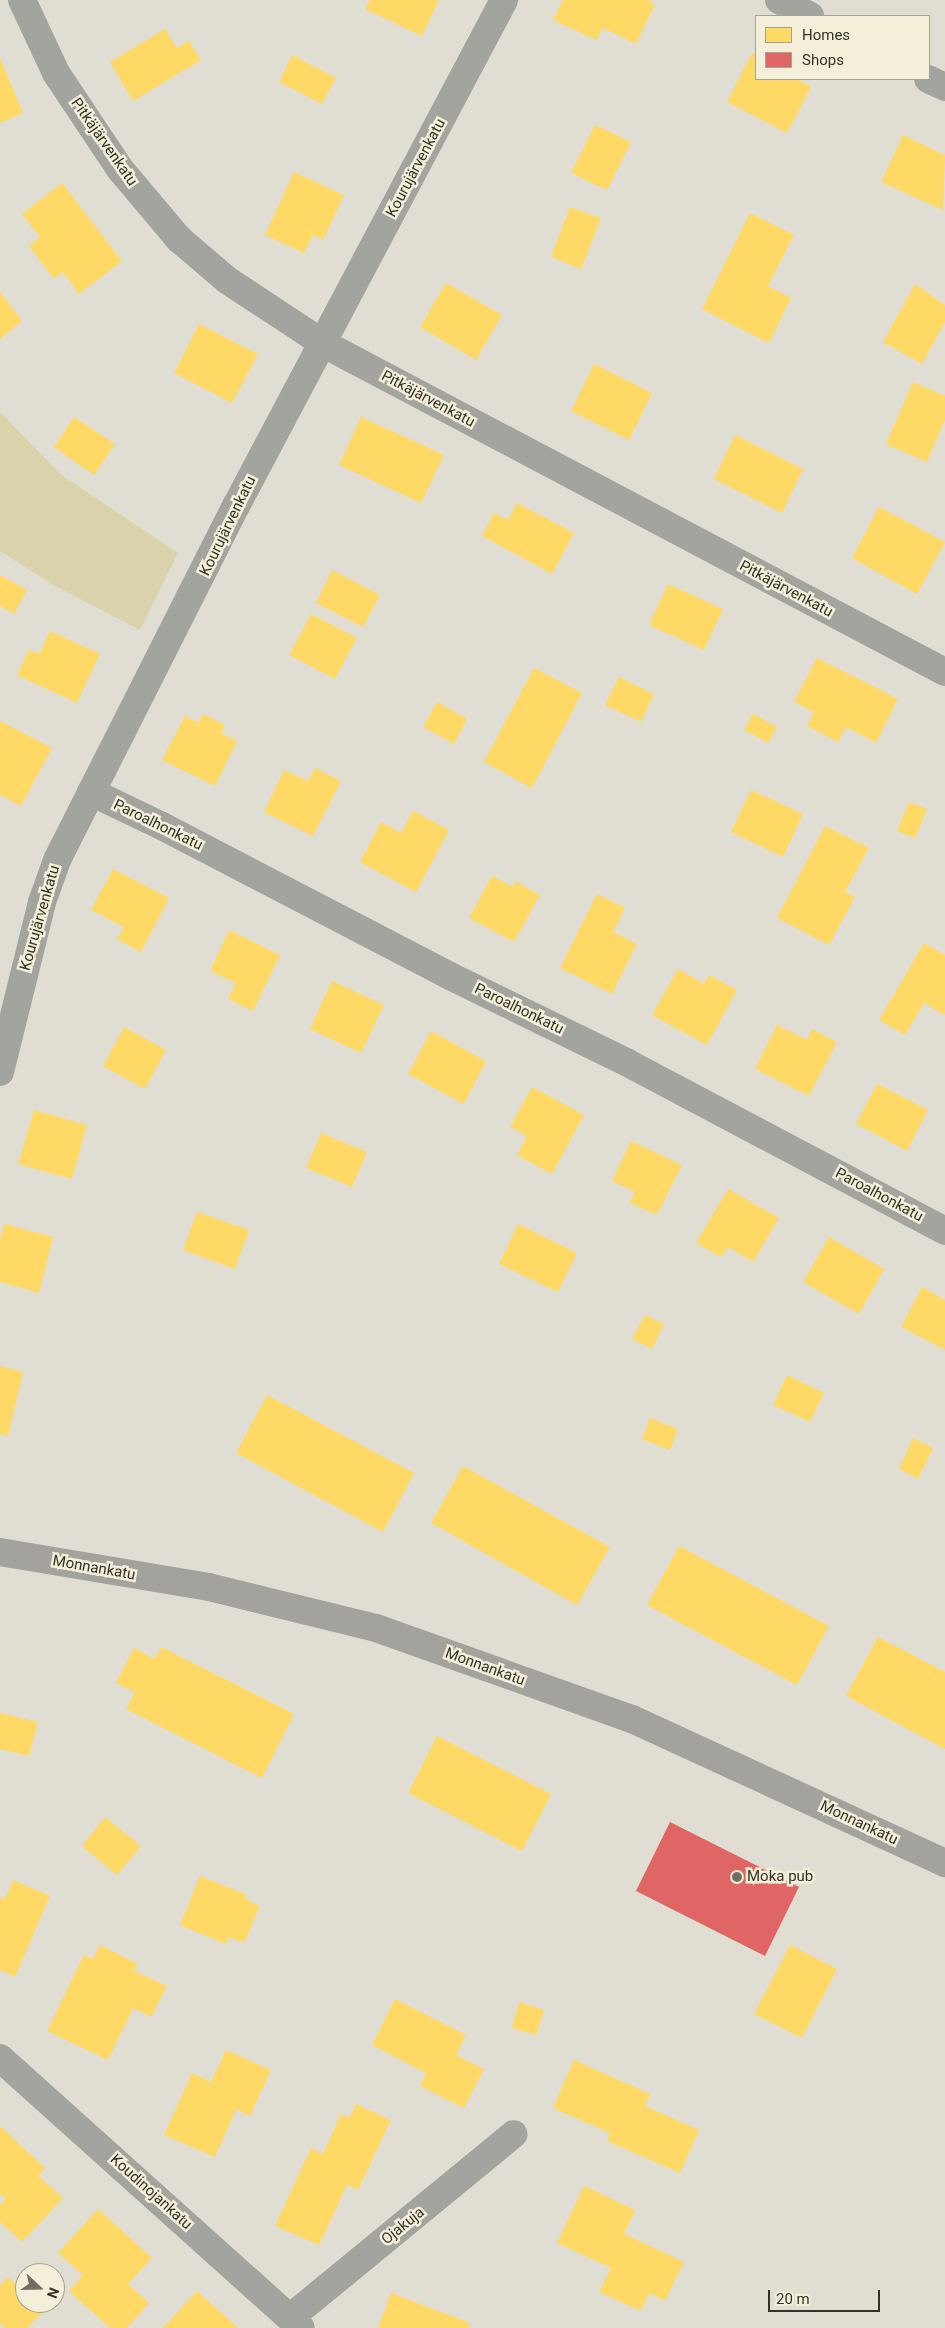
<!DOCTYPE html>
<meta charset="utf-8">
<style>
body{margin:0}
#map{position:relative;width:945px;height:2328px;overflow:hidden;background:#e0ded2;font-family:Roboto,sans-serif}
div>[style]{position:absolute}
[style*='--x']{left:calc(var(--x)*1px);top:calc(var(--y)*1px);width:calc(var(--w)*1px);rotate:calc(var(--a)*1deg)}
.green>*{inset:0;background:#dad2aa}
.homes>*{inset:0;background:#ffd966}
.shops>*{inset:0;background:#e06666}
.street>*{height:28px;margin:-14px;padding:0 14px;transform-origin:14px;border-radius:14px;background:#a4a49f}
.secondary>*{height:28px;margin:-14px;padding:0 14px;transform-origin:14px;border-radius:14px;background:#a4a29c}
.dots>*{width:14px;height:14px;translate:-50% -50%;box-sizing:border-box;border:2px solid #f3efd9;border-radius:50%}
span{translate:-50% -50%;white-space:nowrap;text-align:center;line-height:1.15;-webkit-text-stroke:5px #f3efd9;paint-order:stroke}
.street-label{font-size:15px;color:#333229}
.poi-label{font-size:15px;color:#333229}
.left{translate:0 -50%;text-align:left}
.legend{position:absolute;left:755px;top:15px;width:175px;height:65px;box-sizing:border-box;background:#f3efd9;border:1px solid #a6a393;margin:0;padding:6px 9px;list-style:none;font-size:15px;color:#333229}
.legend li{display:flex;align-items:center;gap:10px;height:25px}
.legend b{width:25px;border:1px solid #a6a393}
.north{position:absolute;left:15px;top:2263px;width:50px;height:50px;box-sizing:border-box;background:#f3efd9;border:1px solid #a6a393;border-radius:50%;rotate:111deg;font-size:14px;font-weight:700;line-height:20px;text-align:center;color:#333229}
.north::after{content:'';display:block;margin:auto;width:18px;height:22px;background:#706e64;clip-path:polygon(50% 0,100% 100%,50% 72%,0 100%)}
.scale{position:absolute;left:768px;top:2290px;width:112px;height:22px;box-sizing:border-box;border:2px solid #333229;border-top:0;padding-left:6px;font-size:15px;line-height:18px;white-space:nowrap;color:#333229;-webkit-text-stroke:4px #f3efd9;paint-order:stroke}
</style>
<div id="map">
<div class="green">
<i style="clip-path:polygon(0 412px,60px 474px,178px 553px,140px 630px,55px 586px,0 551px)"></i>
</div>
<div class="homes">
<i style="clip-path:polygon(370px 0,439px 0,422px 36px,365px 9px)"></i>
<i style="clip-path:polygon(563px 0,648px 0,655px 4px,636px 44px,603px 28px,596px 40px,553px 20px)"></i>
<i style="clip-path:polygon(165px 29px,177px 48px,189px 41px,201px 60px,133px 101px,110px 62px)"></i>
<i style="clip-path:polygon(752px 53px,756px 55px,756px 79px,797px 79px,811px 87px,787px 133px,727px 102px)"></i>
<i style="clip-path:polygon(292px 55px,336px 78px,322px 104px,279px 82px)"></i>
<i style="clip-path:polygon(0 58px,23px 113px,0 123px)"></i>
<i style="clip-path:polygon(595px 125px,631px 142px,607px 190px,571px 173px)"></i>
<i style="clip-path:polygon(903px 135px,945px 155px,943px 210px,881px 182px)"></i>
<i style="clip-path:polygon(294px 172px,344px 195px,323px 240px,313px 235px,304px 253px,265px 235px)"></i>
<i style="clip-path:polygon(62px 183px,122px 261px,79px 294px,63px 272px,54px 279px,29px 246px,40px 237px,22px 214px)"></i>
<i style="clip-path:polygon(570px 207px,601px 218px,581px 269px,551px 257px)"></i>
<i style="clip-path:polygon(750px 213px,794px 235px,768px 286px,791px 298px,769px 343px,702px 309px)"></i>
<i style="clip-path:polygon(446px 283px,502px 315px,476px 360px,420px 327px)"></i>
<i style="clip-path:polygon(915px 284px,945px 305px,945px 322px,922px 364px,883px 342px)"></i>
<i style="clip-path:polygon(0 292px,22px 321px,0 339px)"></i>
<i style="clip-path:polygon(199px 324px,258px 354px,232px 403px,174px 373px)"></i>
<i style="clip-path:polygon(594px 364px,652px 393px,629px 440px,571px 411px)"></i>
<i style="clip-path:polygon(913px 382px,945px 396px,945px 420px,927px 462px,886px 444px)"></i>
<i style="clip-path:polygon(74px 417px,115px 444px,94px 475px,54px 447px)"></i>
<i style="clip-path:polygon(361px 417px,444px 455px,421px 503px,339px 465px)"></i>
<i style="clip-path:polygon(735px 435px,803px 469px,782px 513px,714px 479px)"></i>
<i style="clip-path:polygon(517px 503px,574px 533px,552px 574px,482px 536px,494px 513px,508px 520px)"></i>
<i style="clip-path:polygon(879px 507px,945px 542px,917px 594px,852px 558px)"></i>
<i style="clip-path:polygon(332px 570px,380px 595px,363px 627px,316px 603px)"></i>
<i style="clip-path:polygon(0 575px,27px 590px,14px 614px,0 606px)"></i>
<i style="clip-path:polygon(668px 584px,723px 609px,704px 650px,649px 625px)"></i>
<i style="clip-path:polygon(311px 614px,357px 638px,335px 679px,289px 655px)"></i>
<i style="clip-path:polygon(50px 631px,100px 654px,77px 703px,17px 675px,29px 650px,39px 654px)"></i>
<i style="clip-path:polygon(817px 658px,898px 699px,876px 743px,846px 727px,838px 742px,807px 726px,814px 712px,794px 702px)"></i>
<i style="clip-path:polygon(534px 668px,582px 693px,532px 788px,484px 762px)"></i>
<i style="clip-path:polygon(619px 677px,654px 694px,641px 722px,605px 705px)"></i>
<i style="clip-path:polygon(437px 702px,467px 719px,454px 744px,423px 727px)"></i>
<i style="clip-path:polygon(203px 714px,225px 725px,221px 733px,237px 741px,215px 786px,162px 760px,185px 716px,199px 723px)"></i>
<i style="clip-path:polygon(753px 714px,777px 727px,768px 743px,744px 730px)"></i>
<i style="clip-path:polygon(0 721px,52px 748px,21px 806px,0 795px)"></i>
<i style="clip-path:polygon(315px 768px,341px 781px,313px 836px,264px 812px,284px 770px,308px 781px)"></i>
<i style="clip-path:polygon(751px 790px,803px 814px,783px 857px,731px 832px)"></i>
<i style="clip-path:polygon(909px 802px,927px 809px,915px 838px,897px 831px)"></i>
<i style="clip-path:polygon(413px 811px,449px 830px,416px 892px,360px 862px,381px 822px,401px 833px)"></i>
<i style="clip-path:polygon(825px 826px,869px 848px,845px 892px,855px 897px,829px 945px,777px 918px)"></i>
<i style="clip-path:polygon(113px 869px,169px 898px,141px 952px,117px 939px,124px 927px,91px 910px)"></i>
<i style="clip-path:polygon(492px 876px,513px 887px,515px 881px,540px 895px,514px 942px,469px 918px)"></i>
<i style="clip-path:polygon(597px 894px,625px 908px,613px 932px,637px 944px,612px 994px,560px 968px)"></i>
<i style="clip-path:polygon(229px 930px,280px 955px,253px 1011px,228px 999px,236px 983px,210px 971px)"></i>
<i style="clip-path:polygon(924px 943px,945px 955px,945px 1015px,924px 1003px,905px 1035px,879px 1020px)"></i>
<i style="clip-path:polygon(678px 969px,704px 984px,709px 975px,737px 990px,707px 1045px,652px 1015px)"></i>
<i style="clip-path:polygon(332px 981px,384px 1005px,361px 1053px,310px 1029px)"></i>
<i style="clip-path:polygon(777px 1025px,807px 1040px,812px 1029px,837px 1042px,809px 1096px,755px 1069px)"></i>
<i style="clip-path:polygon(124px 1027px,166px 1050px,145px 1089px,103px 1066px)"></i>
<i style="clip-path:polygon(431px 1031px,486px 1061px,464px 1104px,408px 1074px)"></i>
<i style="clip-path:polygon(877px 1084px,928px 1110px,907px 1151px,856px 1124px)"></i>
<i style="clip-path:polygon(532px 1087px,584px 1115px,552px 1174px,517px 1155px,527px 1136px,510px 1127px)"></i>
<i style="clip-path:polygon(34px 1110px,87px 1125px,72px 1179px,18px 1164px)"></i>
<i style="clip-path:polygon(321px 1133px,367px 1152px,352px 1187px,306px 1168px)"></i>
<i style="clip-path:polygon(631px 1141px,682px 1165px,657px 1215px,630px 1203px,635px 1192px,612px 1181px)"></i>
<i style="clip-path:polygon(728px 1189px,779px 1218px,753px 1262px,728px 1247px,721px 1257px,696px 1243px)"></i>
<i style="clip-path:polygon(197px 1212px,249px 1230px,235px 1269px,183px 1250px)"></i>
<i style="clip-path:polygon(4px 1224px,53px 1237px,39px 1293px,0 1282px,0 1241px)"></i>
<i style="clip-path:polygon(518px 1224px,577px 1253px,558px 1292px,499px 1264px)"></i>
<i style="clip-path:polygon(829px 1237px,884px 1269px,859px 1314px,803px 1282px)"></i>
<i style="clip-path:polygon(922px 1287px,945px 1300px,945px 1350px,901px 1327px)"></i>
<i style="clip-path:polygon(645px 1315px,664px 1324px,652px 1349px,632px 1339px)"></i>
<i style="clip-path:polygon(0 1366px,23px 1372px,8px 1436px,0 1434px)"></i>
<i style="clip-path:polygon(787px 1375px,824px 1393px,810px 1422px,773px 1405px)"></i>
<i style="clip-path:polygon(267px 1395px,414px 1473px,383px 1532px,236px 1453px)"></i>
<i style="clip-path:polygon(650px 1418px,678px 1429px,670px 1450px,642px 1439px)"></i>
<i style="clip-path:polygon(913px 1438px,933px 1448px,918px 1479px,899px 1469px)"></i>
<i style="clip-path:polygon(463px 1466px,610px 1547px,577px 1605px,431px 1523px)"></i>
<i style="clip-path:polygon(679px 1546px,829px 1626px,797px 1685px,647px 1605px)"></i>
<i style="clip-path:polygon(878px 1637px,945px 1672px,945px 1749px,846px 1696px)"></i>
<i style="clip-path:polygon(161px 1647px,294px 1714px,262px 1778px,126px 1709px,135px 1692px,116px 1683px,134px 1648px,155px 1659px)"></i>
<i style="clip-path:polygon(0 1713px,38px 1722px,29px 1756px,0 1749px)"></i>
<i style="clip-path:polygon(437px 1736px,551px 1794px,522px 1851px,408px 1793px)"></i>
<i style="clip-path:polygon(105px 1817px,141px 1846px,117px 1875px,82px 1846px)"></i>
<i style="clip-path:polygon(200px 1876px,247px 1895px,245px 1899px,260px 1906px,244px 1943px,229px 1937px,226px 1944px,180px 1925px)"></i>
<i style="clip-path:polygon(13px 1880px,50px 1896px,15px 1977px,0 1970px,0 1897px,5px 1899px)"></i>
<i style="clip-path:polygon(100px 1945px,138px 1964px,134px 1971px,167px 1986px,151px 2017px,133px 2008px,108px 2060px,47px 2031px,84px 1955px,93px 1959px)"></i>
<i style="clip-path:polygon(790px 1945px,837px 1969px,802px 2038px,754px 2014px)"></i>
<i style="clip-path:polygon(395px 1999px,466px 2035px,456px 2055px,484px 2069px,464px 2108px,420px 2086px,426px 2073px,372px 2045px)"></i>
<i style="clip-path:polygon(519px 2002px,544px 2010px,536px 2035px,512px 2028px)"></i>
<i style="clip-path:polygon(226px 2050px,271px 2070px,250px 2116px,236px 2109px,215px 2157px,164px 2135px,192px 2073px,211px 2082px)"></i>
<i style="clip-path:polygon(574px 2060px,650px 2094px,645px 2106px,699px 2130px,680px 2173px,607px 2141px,610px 2133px,553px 2108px)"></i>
<i style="clip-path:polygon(356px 2104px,391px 2120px,358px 2190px,347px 2185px,319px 2245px,275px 2226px,311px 2148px,323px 2154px,341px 2114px,349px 2118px)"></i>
<i style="clip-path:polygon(0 2126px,45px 2168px,38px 2176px,63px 2198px,22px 2242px,0 2222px,0 2205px,6px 2199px,0 2194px)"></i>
<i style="clip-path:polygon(584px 2186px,635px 2210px,624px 2234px,684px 2262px,665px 2301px,649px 2293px,641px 2311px,599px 2292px,611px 2268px,557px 2243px)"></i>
<i style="clip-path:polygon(98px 2209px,152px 2258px,128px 2284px,149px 2303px,127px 2328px,110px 2328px,69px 2291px,83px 2275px,58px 2253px)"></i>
<i style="clip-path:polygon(8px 2277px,25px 2295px,25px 2303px,33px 2303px,43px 2312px,27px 2328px,5px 2328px,0 2323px,0 2285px)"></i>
<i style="clip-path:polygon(197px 2291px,238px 2328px,163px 2328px)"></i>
<i style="clip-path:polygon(391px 2293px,470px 2323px,468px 2328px,378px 2328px)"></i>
</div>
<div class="shops">
<i style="clip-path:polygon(670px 1822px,799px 1887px,765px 1956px,636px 1891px)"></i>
</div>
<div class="street">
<i style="--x:22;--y:0;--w:81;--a:65"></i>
<i style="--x:56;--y:73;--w:115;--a:56.3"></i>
<i style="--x:120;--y:169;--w:92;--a:49.9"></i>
<i style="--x:179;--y:239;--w:63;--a:40.5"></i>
<i style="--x:227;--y:280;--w:116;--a:33.4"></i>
<i style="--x:324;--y:344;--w:702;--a:27.84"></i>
<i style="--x:779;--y:0;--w:35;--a:27"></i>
<i style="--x:928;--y:79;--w:19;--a:25"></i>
<i style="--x:91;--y:792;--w:76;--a:25.6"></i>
<i style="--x:160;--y:825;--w:329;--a:27.5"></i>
<i style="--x:452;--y:977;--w:194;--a:26"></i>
<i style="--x:626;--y:1062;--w:361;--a:27.9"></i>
<i style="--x:0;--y:1072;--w:175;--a:-76.1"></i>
<i style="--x:42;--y:902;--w:45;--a:-70.3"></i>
<i style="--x:57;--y:860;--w:397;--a:-63.2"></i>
<i style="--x:236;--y:506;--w:573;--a:-62.09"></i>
<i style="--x:0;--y:2058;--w:404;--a:41.9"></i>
<i style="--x:291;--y:2317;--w:288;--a:-39.4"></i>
</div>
<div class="secondary">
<i style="--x:0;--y:1552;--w:212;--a:9.5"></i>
<i style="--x:209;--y:1587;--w:172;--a:13.8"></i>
<i style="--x:376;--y:1628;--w:272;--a:19.6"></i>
<i style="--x:632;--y:1719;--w:345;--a:24.7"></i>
</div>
<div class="dots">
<i style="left:737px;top:1877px;background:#706e64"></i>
</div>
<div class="street-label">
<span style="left:104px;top:142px;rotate:55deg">Pitkäjärvenkatu</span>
<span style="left:416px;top:168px;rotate:-62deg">Kourujärvenkatu</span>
<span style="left:428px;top:399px;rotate:28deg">Pitkäjärvenkatu</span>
<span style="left:228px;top:526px;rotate:-64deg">Kourujärvenkatu</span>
<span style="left:786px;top:589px;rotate:28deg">Pitkäjärvenkatu</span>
<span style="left:158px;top:825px;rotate:26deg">Paroalhonkatu</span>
<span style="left:40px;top:918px;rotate:-74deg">Kourujärvenkatu</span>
<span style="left:519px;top:1009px;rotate:26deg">Paroalhonkatu</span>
<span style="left:879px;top:1195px;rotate:28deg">Paroalhonkatu</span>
<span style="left:94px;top:1568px;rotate:10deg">Monnankatu</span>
<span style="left:485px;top:1667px;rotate:20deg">Monnankatu</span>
<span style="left:859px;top:1823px;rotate:25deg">Monnankatu</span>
<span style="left:151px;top:2192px;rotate:42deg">Koudinojankatu</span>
<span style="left:403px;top:2226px;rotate:-39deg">Ojakuja</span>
</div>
<div class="poi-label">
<span class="left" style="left:747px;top:1877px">Moka pub</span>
</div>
<ul class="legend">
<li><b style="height:14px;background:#ffd966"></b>Homes</li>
<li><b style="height:14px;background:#e06666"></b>Shops</li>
</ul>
<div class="north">N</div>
<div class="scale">20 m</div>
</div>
